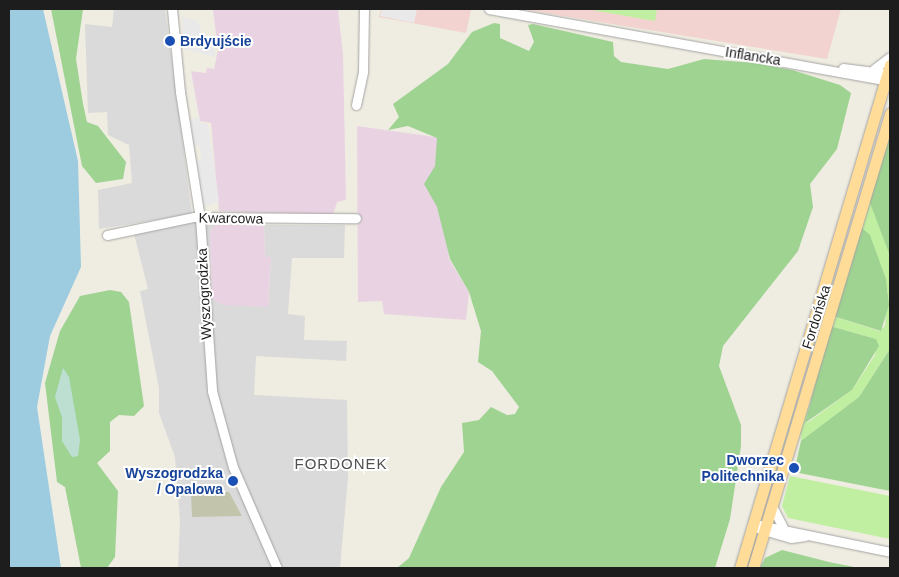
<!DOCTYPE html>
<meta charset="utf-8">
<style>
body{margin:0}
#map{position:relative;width:899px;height:577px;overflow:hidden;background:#efece1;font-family:Arial,sans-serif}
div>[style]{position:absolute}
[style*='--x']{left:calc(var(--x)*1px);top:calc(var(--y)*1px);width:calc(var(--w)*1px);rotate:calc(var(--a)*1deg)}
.residential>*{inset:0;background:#dbdada}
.commercial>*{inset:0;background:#f2d3cf}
.industrial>*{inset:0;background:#e9d3e3}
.construction>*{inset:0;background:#c2c4ac}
.grass>*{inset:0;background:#c1efa2}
.forest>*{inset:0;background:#9fd392}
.wetland>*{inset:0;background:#bddfd2}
.parking>*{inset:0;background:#e9e9e9}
.water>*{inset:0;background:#9dcce1}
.roads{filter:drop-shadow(0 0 1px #a4a4a4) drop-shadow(0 0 1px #a4a4a4)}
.minor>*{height:9px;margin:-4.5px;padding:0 4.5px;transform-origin:4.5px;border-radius:4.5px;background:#fff}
.major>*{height:11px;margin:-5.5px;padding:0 5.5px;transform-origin:5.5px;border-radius:5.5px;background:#ffdc97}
.dots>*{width:14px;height:14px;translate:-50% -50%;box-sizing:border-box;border:2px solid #fff;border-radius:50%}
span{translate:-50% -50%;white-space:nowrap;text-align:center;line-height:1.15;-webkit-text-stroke:4px #fff;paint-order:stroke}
.transit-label{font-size:14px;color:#164399;font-weight:700}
.left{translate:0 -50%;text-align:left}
.right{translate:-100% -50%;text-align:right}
.street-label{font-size:14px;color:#1d1d1d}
.neighbourhood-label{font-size:15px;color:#505050;letter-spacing:1px}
.frame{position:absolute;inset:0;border:10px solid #1d1d1d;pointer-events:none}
</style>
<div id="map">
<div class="residential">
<i style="clip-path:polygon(114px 9px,165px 9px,192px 214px,99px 229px,98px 190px,132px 183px,129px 145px,108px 135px,107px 112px,88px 113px,85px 24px,112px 27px)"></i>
<i style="clip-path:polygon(192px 221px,215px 225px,210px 231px,268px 307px,271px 258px,265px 257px,264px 225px,345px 225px,344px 258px,292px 258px,288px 314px,305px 316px,304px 340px,347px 341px,346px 361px,256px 356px,254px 395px,347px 400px,348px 478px,340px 568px,178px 568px,180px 520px,175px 457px,159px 413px,159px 388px,140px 291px,148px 289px,134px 234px)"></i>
</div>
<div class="commercial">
<i style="clip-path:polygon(381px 9px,465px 9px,471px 10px,466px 33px,379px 17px)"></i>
<i style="clip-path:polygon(521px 9px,841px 9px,827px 59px)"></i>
</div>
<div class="industrial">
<i style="clip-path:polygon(213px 9px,338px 9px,343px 55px,346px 200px,337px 202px,333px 215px,219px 211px,211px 123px,200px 121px,191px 71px,206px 73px,207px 68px,214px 69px,218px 50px)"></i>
<i style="clip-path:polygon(357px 126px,442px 138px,449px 259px,469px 292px,466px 320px,384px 314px,382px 301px,358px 302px)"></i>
<i style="clip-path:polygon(215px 225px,264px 225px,265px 257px,271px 257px,268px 307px,223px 305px,212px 299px,210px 231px)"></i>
</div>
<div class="construction">
<i style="clip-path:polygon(229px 492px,242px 516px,192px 517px,191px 493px)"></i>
</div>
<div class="grass">
<i style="clip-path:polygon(586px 9px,657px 9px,655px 21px)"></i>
<i style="clip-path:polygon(869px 194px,890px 256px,890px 349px,859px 397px,801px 442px,800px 428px,808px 400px,807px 423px,852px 390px,875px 355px,876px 339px,830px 326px,833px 316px,879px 331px,885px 326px,888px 292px,870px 235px,851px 254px)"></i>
<i style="clip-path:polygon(790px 476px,890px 496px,890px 539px,788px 518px,782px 506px)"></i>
</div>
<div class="forest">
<i style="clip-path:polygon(51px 9px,83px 9px,76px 59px,83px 104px,87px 122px,98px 126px,126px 162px,123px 179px,96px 183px,82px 166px)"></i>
<i style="clip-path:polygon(494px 23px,500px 24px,500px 38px,529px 51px,534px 42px,528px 25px,533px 24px,613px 42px,614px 56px,621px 62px,668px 69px,704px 59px,755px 63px,792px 70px,840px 85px,851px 93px,837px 149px,810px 184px,813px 207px,798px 251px,723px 346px,719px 366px,741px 425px,741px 446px,730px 519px,715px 568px,397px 568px,409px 558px,441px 487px,464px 452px,462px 423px,479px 420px,491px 407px,507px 415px,515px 414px,519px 407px,492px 371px,478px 362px,481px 331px,469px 292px,450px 259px,437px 207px,424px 184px,435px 166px,437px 138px,408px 126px,388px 130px,399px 117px,393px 104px,448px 64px,472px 32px)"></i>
<i style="clip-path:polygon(890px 125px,890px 256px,869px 200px)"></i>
<i style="clip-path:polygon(862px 228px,870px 235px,886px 279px,889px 305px,881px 331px,833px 316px)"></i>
<i style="clip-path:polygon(110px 290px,121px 292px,129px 302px,144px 406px,134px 416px,119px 415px,110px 422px,110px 451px,97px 463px,118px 491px,115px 557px,107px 568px,81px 568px,65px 487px,57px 482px,45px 383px,60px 331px,80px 296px)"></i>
<i style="clip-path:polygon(830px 326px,876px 339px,879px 346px,852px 390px,805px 423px)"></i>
<i style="clip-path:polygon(890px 349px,890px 491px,794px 472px,801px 441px,859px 397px)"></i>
<i style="clip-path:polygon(782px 550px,829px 562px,859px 568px,760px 568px,765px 558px)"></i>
</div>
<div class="wetland">
<i style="clip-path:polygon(63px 368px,69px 377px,80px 440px,78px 456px,72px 457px,62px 441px,62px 417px,55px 397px)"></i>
</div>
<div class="parking">
<i style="clip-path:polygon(382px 9px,417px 9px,414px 23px,380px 16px)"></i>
<i style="clip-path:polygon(182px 16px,198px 22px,204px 38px,215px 38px,215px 57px,184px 49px)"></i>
<i style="clip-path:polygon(200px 118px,200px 123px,208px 124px,219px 201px,203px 207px,197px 161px,202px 159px,199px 145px,194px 145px,190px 119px)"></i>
</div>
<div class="water">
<i style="clip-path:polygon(9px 9px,43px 9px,78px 161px,81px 267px,50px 336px,37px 407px,61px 568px,9px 568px)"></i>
</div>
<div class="roads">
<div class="minor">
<i style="--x:172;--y:9;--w:83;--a:84.5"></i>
<i style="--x:180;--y:92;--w:128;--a:81"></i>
<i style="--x:200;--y:218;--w:173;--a:86"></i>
<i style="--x:212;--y:391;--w:79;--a:74.6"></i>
<i style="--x:233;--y:467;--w:110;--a:66.5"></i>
<i style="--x:489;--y:9;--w:407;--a:10.2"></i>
<i style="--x:843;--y:68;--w:47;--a:7.3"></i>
<i style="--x:874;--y:69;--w:20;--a:-37"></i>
<i style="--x:356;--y:105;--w:34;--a:-78"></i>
<i style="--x:363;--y:72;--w:63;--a:-89.1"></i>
<i style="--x:107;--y:235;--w:89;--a:-11.7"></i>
<i style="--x:194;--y:217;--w:162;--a:0.4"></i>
<i style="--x:772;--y:506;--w:25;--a:63"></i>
<i style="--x:754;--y:524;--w:139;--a:11.6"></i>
<i style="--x:760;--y:529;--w:32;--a:16"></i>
<i style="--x:791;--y:538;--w:14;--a:-8"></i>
</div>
<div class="major">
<i style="--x:740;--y:568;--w:525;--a:-73.39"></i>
<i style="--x:753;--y:568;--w:475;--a:-73.2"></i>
</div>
</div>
<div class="dots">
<i style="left:170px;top:41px;background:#1a4fb4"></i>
<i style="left:794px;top:468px;background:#1a4fb4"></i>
<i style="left:233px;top:481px;background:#1a4fb4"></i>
</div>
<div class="transit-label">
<span class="left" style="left:180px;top:41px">Brdyujście</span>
<span class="right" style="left:784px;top:468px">Dworzec<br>Politechnika</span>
<span class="right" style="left:223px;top:481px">Wyszogrodzka<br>/ Opalowa</span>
</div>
<div class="street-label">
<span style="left:753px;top:56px;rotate:9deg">Inflancka</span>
<span style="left:231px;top:218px;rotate:1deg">Kwarcowa</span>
<span style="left:204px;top:294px;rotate:-93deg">Wyszogrodzka</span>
<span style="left:816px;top:317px;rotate:-73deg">Fordońska</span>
</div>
<div class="neighbourhood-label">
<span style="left:341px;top:464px">FORDONEK</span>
</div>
<div class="frame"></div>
</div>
